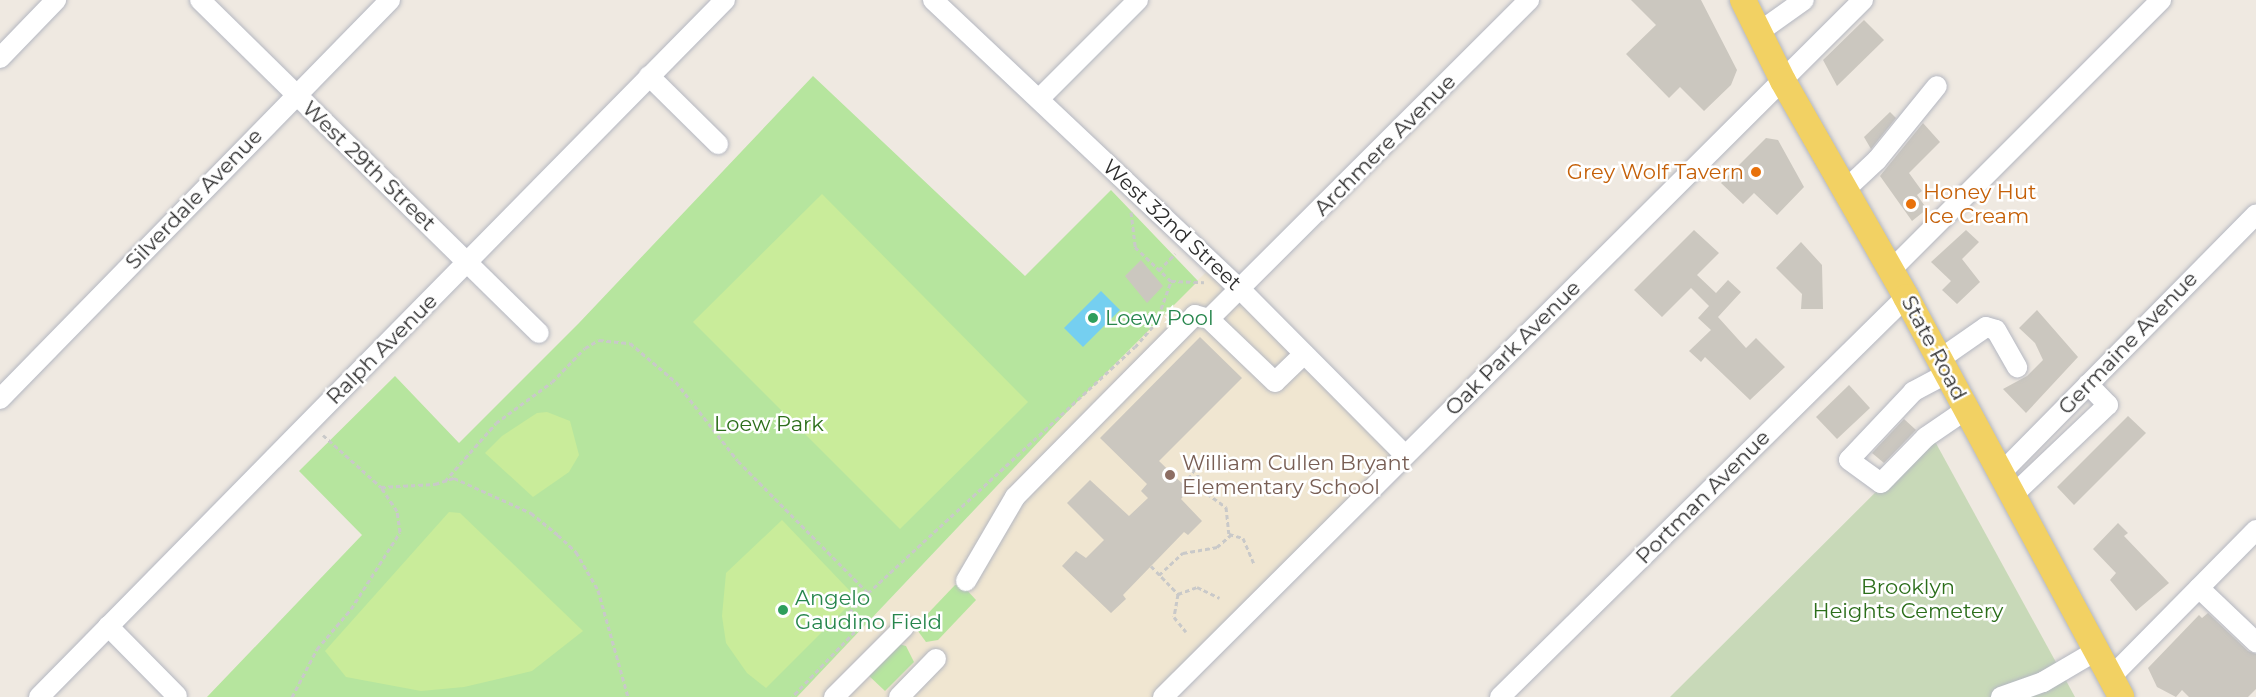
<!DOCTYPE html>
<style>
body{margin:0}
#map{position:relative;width:2256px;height:697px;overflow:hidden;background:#efe9e1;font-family:Montserrat,sans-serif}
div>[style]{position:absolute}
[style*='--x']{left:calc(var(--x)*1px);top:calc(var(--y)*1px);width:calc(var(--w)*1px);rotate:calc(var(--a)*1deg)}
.education>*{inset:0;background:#f0e6d1}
.green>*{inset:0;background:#b6e59e}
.cemetery>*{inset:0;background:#c8d9b8}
.pitch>*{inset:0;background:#c9ec9a}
.water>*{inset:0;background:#75cff0}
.building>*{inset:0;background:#cbc7bf}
.path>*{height:3px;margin-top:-1.5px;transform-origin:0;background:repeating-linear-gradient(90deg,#c9c9c9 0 4.5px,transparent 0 7.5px)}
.roads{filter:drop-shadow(0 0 2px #b4b7c1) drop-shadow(0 0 2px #b4b7c1)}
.minor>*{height:20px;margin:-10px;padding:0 10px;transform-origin:10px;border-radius:10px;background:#fff}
.major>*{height:26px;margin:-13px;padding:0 13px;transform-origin:13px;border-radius:13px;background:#f2d163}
.dots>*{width:16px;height:16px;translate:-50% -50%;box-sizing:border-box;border:3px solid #fff;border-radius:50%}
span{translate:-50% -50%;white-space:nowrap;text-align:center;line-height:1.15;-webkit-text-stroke:5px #fff;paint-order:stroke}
.street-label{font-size:21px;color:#2e2e2e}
.food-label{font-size:21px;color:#c56008}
.right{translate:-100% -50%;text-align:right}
.left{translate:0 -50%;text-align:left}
.leisure-label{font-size:21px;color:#27864d}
.park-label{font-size:21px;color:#2c6e1b}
.education-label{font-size:21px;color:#785e54}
</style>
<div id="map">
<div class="education">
<i style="clip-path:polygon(1214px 264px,1405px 455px,1163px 697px,797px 697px,1067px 412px)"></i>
</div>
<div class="green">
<i style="clip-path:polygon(813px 76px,1025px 276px,1111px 190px,1198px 281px,1067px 412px,797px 697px,207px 697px,362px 535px,299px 471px,395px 376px,459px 443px,579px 323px)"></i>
<i style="clip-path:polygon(955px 585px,964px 587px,976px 600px,938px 640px,926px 642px,915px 627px)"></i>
<i style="clip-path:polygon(895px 643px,906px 646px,914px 662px,885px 691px,867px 674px)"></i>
</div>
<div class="cemetery">
<i style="clip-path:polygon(1932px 436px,2075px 697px,1670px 697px)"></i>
</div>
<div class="pitch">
<i style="clip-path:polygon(822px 194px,1028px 402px,900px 529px,693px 322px)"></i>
<i style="clip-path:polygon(547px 412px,570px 421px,579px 455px,569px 472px,533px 497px,485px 453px,502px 436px,537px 413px)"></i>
<i style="clip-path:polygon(449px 512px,460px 513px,583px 631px,532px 671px,464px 687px,421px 691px,346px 677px,325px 651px)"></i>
<i style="clip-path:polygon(782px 520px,850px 591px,850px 604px,766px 688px,747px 673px,726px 643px,722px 616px,726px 573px)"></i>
</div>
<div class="water">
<i style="clip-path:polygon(1101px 291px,1120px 310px,1083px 347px,1064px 328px)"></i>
</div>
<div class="building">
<i style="clip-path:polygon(1631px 0,1701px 0,1737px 70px,1731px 85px,1704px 111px,1680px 87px,1669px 98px,1626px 54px,1656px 25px)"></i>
<i style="clip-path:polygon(1864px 20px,1884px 40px,1837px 86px,1823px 60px)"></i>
<i style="clip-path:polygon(1890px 112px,1896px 118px,1871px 149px,1864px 137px)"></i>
<i style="clip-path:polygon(1923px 123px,1940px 142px,1909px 173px,1922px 191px,1917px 195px,1927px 209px,1912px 221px,1880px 176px)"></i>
<i style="clip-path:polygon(1766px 138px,1778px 140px,1804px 187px,1777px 215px,1754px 193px,1743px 204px,1721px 183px)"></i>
<i style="clip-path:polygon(1694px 230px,1719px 253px,1697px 275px,1716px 293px,1728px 280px,1741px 292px,1718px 317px,1746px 348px,1756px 338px,1785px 367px,1750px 400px,1705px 357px,1701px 362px,1689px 351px,1711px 330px,1698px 318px,1709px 306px,1691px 288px,1662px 317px,1634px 290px)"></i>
<i style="clip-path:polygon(1966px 230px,1979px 242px,1962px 259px,1980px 282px,1957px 304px,1942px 290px,1951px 281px,1931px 262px)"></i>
<i style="clip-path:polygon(1801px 242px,1822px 265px,1823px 309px,1801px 309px,1802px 294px,1776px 268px)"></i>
<i style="clip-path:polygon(1141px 260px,1163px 286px,1147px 303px,1125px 276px)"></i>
<i style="clip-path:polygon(2037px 310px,2078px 357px,2026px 413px,2003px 389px,2027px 376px,2043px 360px,2035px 343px,2019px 328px)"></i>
<i style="clip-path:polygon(1200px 337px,1242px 378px,1159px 461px,1189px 490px,1181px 499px,1202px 521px,1188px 535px,1184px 532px,1123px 595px,1126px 599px,1111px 613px,1062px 566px,1076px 551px,1086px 558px,1104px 540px,1067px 503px,1090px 480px,1129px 516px,1148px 498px,1141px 491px,1147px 484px,1100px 438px)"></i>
<i style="clip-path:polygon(1849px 385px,1870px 408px,1837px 439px,1816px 417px)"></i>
<i style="clip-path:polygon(2128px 416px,2146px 433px,2074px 505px,2057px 487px)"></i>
<i style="clip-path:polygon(1904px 419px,1916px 430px,1884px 463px,1872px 453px)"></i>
<i style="clip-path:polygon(2118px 523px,2128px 533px,2124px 536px,2169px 583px,2136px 611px,2110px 580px,2116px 573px,2093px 549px)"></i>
<i style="clip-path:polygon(2208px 613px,2248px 651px,2256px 654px,2256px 689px,2248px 697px,2189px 697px,2182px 690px,2176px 697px,2157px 687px,2148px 668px,2199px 615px,2202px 618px)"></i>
</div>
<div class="path">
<i style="--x:1131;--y:212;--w:35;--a:83"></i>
<i style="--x:1135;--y:247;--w:50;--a:43.4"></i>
<i style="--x:1159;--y:270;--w:23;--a:-45"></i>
<i style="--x:323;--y:435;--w:78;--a:41.9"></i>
<i style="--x:381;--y:487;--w:54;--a:-3.2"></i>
<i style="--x:435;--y:484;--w:20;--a:-18"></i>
<i style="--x:454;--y:478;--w:85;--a:24.4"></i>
<i style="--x:531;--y:513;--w:35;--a:39"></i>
<i style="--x:558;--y:535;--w:25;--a:43"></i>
<i style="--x:576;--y:552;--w:44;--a:59.9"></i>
<i style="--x:598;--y:590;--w:111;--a:74.3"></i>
<i style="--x:445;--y:481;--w:77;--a:-48.7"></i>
<i style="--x:496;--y:423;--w:69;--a:-36.2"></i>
<i style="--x:552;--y:382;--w:47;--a:-45.9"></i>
<i style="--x:585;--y:348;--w:16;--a:-30"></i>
<i style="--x:599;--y:340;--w:31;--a:6"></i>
<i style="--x:630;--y:343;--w:60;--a:40.3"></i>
<i style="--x:676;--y:382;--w:100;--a:51.9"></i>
<i style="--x:738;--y:461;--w:185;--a:45.4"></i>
<i style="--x:868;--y:593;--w:29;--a:134"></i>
<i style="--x:848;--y:614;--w:17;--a:45"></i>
<i style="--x:860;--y:626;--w:98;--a:133.8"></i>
<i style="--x:1184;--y:485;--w:22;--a:-56"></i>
<i style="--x:1196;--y:467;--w:23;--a:77"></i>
<i style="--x:1201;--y:489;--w:31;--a:36"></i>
<i style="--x:1226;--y:507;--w:27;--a:84"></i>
<i style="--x:1229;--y:534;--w:15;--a:16"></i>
<i style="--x:1243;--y:538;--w:28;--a:67"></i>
<i style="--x:1151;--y:566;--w:39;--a:46"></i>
<i style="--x:1178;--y:594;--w:23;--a:100"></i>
<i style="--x:1174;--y:617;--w:19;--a:51"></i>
<i style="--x:1159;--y:575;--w:33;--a:-43"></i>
<i style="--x:1183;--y:553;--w:35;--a:-10"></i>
<i style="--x:1217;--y:547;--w:18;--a:-41"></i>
<i style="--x:868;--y:593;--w:363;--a:-42.7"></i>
<i style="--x:1135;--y:347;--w:32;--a:-49"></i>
<i style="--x:1156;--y:323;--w:45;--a:-70.3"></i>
<i style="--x:1171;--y:281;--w:33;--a:2"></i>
<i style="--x:1178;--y:594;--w:20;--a:-20"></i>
<i style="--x:1197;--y:587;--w:25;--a:26"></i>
<i style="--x:292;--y:697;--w:54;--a:-62.5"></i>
<i style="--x:317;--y:649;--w:52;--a:-49.6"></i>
<i style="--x:351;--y:609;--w:91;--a:-57.5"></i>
<i style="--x:400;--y:532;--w:21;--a:-98"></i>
<i style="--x:397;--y:511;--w:29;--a:-124"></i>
</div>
<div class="roads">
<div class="minor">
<i style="--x:200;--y:0;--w:475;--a:44.5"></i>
<i style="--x:933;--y:0;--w:422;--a:43.3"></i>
<i style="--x:1240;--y:289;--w:234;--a:45.2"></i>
<i style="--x:1759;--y:32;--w:55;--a:-35.4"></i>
<i style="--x:0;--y:58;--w:81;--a:-46"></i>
<i style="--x:649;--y:76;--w:97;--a:44.6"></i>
<i style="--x:1039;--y:99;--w:140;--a:-45"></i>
<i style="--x:1845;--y:190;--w:44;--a:-43.2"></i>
<i style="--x:1877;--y:160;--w:95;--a:-51"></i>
<i style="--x:1891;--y:270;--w:382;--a:-45"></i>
<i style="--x:1304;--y:354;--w:40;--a:136"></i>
<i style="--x:1275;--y:382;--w:91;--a:-136.3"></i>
<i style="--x:1209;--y:319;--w:452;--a:-44.9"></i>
<i style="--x:1940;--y:359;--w:56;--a:-34.8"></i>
<i style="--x:1986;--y:327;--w:10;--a:17"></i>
<i style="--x:1996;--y:330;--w:43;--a:60.4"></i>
<i style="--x:1948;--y:373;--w:40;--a:152"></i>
<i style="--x:1913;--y:392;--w:93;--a:133.3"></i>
<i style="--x:1849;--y:460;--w:39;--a:36"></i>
<i style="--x:1881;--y:483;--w:64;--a:-45.6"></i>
<i style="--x:1926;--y:437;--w:50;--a:-34.3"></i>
<i style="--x:0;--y:399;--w:558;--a:-45.65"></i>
<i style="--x:2001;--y:473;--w:363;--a:-45.4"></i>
<i style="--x:2013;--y:495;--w:131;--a:-43.5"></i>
<i style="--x:2108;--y:405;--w:29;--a:-134"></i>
<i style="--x:966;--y:581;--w:97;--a:-59.7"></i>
<i style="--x:1015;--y:497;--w:256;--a:-45.3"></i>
<i style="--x:1195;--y:315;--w:15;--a:16"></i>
<i style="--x:2199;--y:588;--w:79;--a:43.5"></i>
<i style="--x:108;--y:626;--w:98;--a:45.4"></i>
<i style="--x:2110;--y:678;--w:208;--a:-45.4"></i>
<i style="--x:39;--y:697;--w:978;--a:-45.46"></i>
<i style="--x:834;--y:697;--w:99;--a:-45"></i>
<i style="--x:899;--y:697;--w:53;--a:-45.8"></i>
<i style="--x:1163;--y:697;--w:988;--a:-44.88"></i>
<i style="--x:1500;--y:697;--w:570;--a:-44.57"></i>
<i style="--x:2001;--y:697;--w:45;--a:-19.7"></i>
<i style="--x:2043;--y:682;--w:61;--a:-30.3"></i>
</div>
<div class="major">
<i style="--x:1743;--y:0;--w:90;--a:63.7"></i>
<i style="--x:1783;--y:81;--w:249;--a:60.3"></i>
<i style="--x:1906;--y:297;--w:454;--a:61.7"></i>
</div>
</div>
<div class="dots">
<i style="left:1756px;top:172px;background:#e8710a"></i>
<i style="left:1911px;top:204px;background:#e8710a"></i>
<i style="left:1093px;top:318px;background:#2e9e5b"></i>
<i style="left:1170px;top:475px;background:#8d6e63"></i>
<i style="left:783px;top:610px;background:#2e9e5b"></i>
</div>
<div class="street-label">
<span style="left:1385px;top:145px;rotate:-45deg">Archmere Avenue</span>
<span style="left:369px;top:166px;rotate:44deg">West 29th Street</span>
<span style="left:194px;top:199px;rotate:-46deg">Silverdale Avenue</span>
<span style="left:1172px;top:225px;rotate:43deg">West 32nd Street</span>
<span style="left:2128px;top:343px;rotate:-46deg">Germaine Avenue</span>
<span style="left:1513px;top:348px;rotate:-45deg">Oak Park Avenue</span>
<span style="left:1934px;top:348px;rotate:62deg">State Road</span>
<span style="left:382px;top:349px;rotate:-45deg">Ralph Avenue</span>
<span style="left:1703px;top:497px;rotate:-45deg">Portman Avenue</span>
</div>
<div class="food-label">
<span class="right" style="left:1744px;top:172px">Grey Wolf Tavern</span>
<span class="left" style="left:1923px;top:204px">Honey Hut<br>Ice Cream</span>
</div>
<div class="leisure-label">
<span class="left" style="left:1105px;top:318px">Loew Pool</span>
<span class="left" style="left:795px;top:610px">Angelo<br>Gaudino Field</span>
</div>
<div class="park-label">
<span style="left:769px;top:424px">Loew Park</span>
<span style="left:1908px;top:599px">Brooklyn<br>Heights Cemetery</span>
</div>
<div class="education-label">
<span class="left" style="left:1182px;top:475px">William Cullen Bryant<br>Elementary School</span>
</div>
</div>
